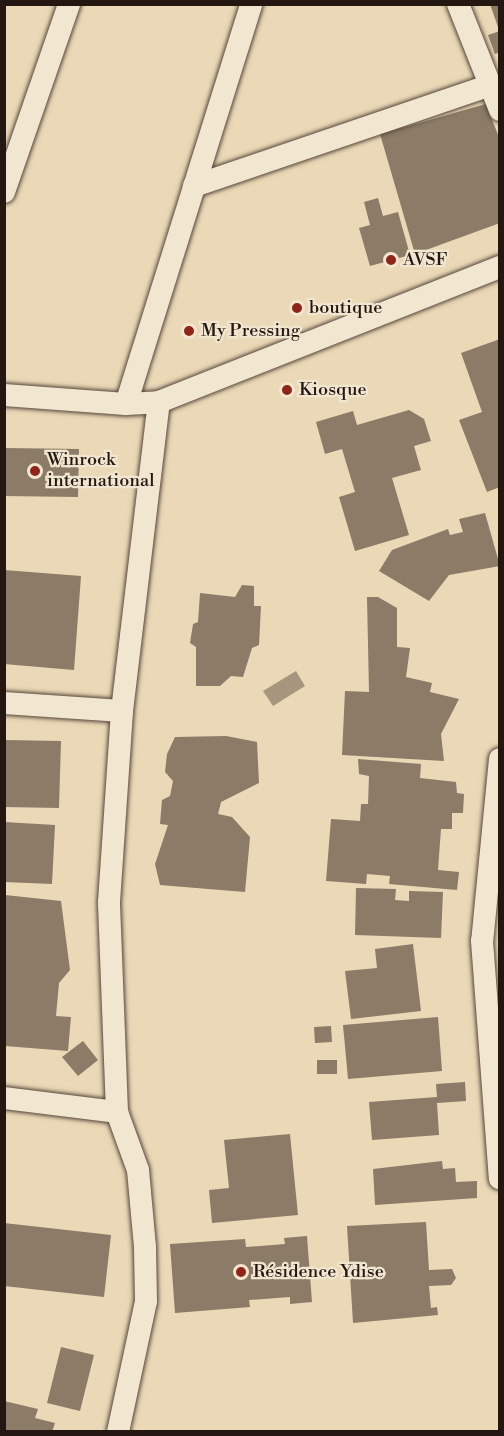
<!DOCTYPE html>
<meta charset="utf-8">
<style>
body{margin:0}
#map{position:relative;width:504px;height:1436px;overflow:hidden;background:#ead8b6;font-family:"Libre Bodoni",serif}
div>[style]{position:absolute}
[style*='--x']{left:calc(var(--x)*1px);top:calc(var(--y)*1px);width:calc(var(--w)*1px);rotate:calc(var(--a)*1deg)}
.water>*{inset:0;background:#a7967e}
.building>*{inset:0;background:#8b7b67}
.roads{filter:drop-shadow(0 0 2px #56463a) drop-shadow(0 0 2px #56463a)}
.street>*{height:22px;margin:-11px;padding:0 11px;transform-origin:11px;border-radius:11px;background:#f1e6d0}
.dots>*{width:16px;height:16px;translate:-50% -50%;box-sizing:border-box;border:3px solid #f1e6d0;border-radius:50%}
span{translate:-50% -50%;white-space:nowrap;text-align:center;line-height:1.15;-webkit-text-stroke:4.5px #f1e6d0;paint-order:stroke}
.poi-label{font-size:18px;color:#241611}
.left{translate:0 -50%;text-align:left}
.frame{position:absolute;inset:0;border:6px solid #241611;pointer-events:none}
</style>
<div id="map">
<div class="water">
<i style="clip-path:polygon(296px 671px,305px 686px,273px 706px,263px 691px)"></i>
</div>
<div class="building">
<i style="clip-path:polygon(490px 4px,500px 4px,500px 30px,499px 30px)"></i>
<i style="clip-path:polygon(500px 31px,500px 52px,495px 54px,488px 35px)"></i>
<i style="clip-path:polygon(486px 104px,500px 140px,500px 223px,415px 254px,380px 134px)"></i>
<i style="clip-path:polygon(378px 198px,383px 216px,398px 212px,410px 255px,370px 266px,359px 228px,370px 225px,364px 202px)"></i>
<i style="clip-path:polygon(500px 339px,500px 487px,487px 492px,459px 420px,482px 412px,461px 353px)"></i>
<i style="clip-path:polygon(409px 410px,424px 419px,431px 441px,414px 446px,421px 470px,392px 478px,409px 535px,355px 551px,339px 497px,355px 492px,342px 449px,325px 454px,316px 422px,353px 411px,357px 425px)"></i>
<i style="clip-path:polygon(4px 448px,79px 449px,78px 497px,4px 496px)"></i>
<i style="clip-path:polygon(485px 513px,500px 566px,449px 575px,429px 601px,379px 571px,392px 550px,448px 529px,450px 535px,463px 532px,459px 519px)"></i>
<i style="clip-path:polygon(4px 570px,81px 576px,74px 670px,4px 664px)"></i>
<i style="clip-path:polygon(242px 585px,254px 586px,254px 606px,261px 606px,259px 645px,252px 648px,243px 677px,231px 676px,220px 686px,196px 686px,196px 647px,190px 643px,193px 624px,198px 622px,200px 593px,235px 597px)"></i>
<i style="clip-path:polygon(367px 597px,378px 597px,397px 608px,397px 647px,410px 648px,406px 677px,432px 683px,430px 692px,459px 699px,441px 734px,444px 761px,342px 755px,345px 691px,369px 692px)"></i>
<i style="clip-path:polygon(226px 736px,257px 742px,259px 783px,221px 802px,218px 814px,232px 817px,250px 837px,245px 892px,160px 885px,155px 864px,168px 825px,160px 824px,162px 800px,170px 796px,173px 781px,165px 772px,167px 754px,175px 737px)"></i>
<i style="clip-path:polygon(4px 740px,61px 741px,59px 808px,4px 807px)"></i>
<i style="clip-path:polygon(358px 759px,421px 764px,420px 778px,456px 782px,457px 793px,464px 794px,463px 813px,452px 813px,452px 829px,441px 829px,438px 870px,459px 872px,457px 890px,389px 884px,390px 876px,367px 874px,366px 884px,326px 881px,331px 819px,360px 821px,361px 804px,368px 804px,369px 776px,359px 774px)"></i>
<i style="clip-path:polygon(4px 822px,55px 825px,52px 884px,4px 882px)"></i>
<i style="clip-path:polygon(356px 888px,396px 889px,395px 900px,409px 901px,409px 891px,443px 892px,441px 938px,355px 935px)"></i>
<i style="clip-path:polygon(5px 895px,61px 901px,70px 970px,59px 983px,56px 1016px,71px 1017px,68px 1051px,5px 1046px)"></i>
<i style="clip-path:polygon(413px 944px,421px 1011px,351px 1019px,345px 971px,377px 968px,375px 949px)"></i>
<i style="clip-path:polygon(438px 1017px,442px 1071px,348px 1079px,343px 1025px)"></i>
<i style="clip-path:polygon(331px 1026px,332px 1042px,315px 1043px,314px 1027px)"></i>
<i style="clip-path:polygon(83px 1041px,98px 1060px,78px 1076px,62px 1057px)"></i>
<i style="clip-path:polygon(317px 1060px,337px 1060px,337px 1074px,317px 1074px)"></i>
<i style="clip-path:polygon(465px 1082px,466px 1101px,437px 1103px,439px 1135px,372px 1140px,369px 1102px,437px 1097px,436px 1084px)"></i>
<i style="clip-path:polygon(290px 1134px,298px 1215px,212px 1223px,209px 1190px,229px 1188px,224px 1140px)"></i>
<i style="clip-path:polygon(442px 1161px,443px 1169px,455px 1168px,456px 1182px,477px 1181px,477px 1198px,375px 1205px,373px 1169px)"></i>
<i style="clip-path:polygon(426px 1222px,429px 1270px,452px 1269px,456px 1278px,451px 1285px,429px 1286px,431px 1308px,437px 1307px,438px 1315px,353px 1323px,347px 1226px)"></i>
<i style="clip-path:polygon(4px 1223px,111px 1235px,104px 1297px,4px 1286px)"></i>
<i style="clip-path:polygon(307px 1236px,312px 1302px,290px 1304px,290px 1297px,249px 1300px,250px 1307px,175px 1313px,170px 1244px,245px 1239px,246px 1247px,285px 1244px,284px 1238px)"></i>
<i style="clip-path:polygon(61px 1347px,94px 1355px,80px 1411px,47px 1403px)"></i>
<i style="clip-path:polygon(4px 1401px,38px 1409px,35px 1418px,55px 1423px,52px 1432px,4px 1432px)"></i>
</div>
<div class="roads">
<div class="street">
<i style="--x:458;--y:4;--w:114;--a:68.4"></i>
<i style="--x:194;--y:186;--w:313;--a:-18.8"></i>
<i style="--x:4;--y:192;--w:199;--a:-70.9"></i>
<i style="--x:4;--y:395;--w:122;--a:4.2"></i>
<i style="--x:126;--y:404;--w:33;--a:-3"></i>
<i style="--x:159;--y:402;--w:367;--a:-21.6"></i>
<i style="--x:126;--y:404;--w:419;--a:-72.6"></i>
<i style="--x:4;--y:703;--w:118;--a:3.9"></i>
<i style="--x:500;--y:759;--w:183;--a:95.6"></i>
<i style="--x:482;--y:941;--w:238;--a:85.7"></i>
<i style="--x:4;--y:1098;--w:114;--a:7.1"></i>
<i style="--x:118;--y:1432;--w:134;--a:-77.9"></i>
<i style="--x:146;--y:1301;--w:54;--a:-91.1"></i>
<i style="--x:145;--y:1247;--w:77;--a:-95.2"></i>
<i style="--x:138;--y:1170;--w:62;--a:-109.9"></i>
<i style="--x:117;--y:1112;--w:210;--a:-92.2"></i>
<i style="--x:109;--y:902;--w:191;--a:-86.1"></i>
<i style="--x:122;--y:711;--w:311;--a:-83.2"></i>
</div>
</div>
<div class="dots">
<i style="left:391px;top:260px;background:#8f2418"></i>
<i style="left:297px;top:308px;background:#8f2418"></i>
<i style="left:189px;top:331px;background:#8f2418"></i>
<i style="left:287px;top:390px;background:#8f2418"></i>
<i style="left:35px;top:471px;background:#8f2418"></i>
<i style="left:241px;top:1272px;background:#8f2418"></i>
</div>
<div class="poi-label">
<span class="left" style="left:403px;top:260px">AVSF</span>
<span class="left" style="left:309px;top:308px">boutique</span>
<span class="left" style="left:201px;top:331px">My Pressing</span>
<span class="left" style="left:299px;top:390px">Kiosque</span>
<span class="left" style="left:47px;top:471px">Winrock<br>international</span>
<span class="left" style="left:253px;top:1272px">Résidence Ydise</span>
</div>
<div class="frame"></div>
</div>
